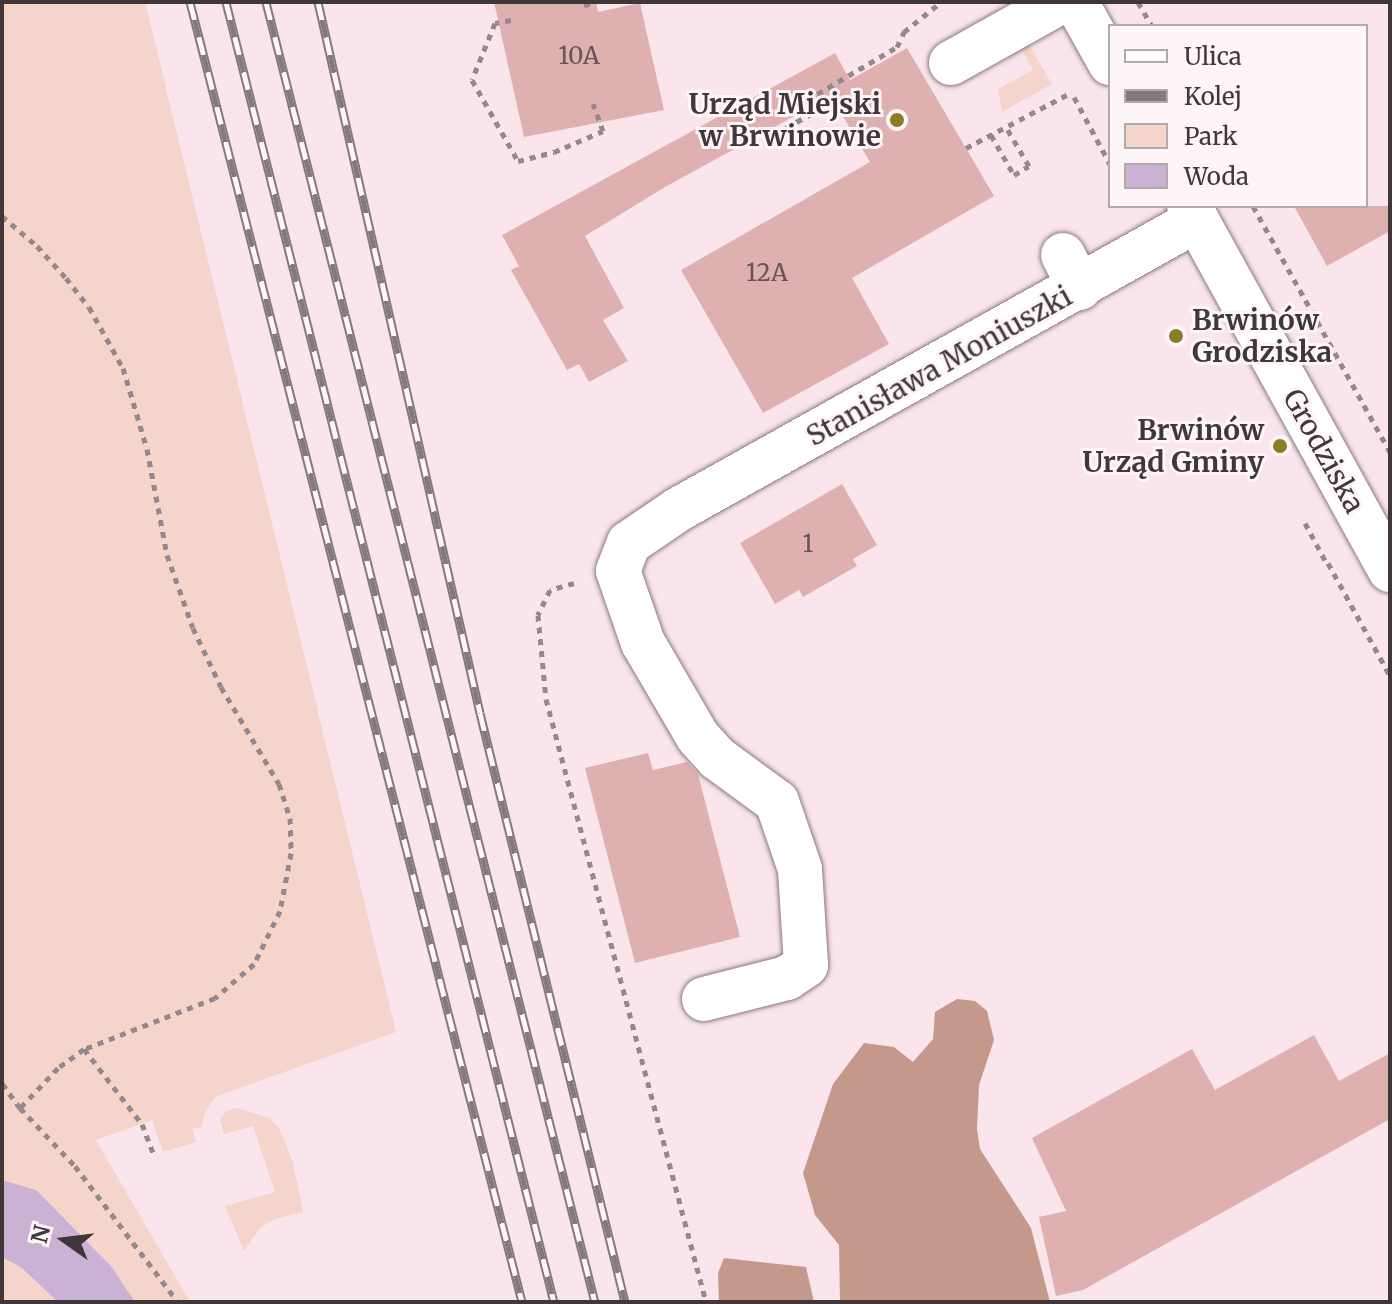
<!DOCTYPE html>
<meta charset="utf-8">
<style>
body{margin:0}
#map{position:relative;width:1392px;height:1304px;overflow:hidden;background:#f9e5eb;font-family:Merriweather,serif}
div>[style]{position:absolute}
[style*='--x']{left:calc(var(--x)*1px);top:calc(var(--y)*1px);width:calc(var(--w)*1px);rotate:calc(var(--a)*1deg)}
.green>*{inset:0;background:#f5d5cb}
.forest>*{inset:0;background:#c4998c}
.water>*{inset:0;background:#cbb2d4}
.building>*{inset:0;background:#dfb0b0}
.path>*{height:5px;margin-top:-2.5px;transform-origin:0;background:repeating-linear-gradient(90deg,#95888c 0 6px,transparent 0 12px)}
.roads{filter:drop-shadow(0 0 2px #8b797f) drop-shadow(0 0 2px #8b797f)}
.minor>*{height:44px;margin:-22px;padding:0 22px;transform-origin:22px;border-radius:22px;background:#fff}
.rail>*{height:9px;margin-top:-4.5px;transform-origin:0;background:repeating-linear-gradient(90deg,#fef5f8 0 18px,#85797d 0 36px);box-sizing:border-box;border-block:2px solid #85797d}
.dots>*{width:22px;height:22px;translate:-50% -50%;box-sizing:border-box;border:4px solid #fef5f8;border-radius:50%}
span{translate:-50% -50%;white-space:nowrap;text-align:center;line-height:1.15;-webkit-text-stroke:6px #fef5f8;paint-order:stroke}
.number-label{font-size:24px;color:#675558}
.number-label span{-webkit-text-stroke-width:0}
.poi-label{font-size:28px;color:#3f373a;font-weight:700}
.right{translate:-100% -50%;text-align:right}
.left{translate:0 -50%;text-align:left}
.street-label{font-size:28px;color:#3f373a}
.frame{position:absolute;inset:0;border:4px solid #3f373a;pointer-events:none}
.legend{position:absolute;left:1108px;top:24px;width:260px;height:184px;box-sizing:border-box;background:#fef5f8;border:2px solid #b2a9ac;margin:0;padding:10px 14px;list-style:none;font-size:24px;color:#3f373a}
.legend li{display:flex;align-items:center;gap:16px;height:40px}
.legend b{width:40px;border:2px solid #b2a9ac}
.north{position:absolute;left:24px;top:1200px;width:80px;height:80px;-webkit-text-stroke:6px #fef5f8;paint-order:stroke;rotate:284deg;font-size:22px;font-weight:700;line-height:32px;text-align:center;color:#3f373a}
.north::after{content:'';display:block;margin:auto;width:28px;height:36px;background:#3f373a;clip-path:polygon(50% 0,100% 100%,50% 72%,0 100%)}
</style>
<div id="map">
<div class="green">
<i style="clip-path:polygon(2px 2px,145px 2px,396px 1032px,215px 1097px,205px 1112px,202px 1127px,192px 1129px,196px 1142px,163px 1152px,152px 1120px,96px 1140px,190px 1302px,2px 1302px)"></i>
<i style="clip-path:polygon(1024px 36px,1052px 84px,1002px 112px,998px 89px,1033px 70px,1017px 41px)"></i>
<i style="clip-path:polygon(237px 1108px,269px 1118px,279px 1128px,293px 1162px,303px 1212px,275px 1219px,260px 1228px,244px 1251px,225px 1206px,275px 1192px,253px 1126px,224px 1134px,220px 1120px,225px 1112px)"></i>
</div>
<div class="forest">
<i style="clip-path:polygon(957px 999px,975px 1001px,987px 1011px,994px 1040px,979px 1085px,977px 1129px,980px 1149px,1031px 1228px,1050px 1302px,840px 1302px,839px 1245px,815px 1215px,803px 1173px,833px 1084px,864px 1043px,894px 1047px,913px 1062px,933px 1039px,935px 1012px)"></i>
<i style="clip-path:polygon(724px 1258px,806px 1267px,814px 1302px,719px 1302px,718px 1273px)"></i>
</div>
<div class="water">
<i style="clip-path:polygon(2px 1180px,36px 1190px,111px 1266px,135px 1302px,58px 1302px,22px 1268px,2px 1257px)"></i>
</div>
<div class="building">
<i style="clip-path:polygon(494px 2px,596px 2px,598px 12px,640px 3px,664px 110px,524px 137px)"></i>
<i style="clip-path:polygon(907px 48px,994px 196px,852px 278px,889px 344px,763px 413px,681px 270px,870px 162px,831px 96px,665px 187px,585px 236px,624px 308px,603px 320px,628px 361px,589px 382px,579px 364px,567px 370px,511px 270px,519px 266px,502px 235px,835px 53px,850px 80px)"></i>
<i style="clip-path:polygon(1294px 206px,1390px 206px,1390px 231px,1327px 266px)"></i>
<i style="clip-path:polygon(842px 484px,877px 545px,853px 559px,857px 566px,803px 597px,799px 590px,775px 604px,740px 543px)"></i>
<i style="clip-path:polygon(648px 753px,653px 770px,687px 762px,698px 774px,740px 937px,635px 963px,585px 768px)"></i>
<i style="clip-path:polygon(1314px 1035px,1339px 1081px,1390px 1053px,1390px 1119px,1083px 1290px,1056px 1296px,1039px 1217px,1066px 1211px,1032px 1138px,1192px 1049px,1215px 1090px)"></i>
</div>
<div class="path">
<i style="--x:1138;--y:2;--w:28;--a:60"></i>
<i style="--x:584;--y:5;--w:12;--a:-14"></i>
<i style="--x:511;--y:20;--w:16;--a:169"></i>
<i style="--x:495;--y:23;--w:61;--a:112"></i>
<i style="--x:472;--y:80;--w:93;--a:60.4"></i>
<i style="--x:518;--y:161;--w:37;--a:-14"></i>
<i style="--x:554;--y:152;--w:53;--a:-23.2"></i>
<i style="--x:603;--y:131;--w:29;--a:-110"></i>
<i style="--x:1074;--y:97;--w:76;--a:61.8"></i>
<i style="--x:991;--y:135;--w:46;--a:60.1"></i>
<i style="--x:1014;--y:175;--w:17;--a:-31"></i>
<i style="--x:1029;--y:166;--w:45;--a:-120.5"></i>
<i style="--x:752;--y:141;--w:6;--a:59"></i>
<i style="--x:755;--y:146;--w:68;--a:-30"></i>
<i style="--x:814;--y:112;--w:14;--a:-120"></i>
<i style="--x:807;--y:100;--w:104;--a:-30.5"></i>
<i style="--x:897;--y:47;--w:17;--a:-65"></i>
<i style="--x:904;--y:32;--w:48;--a:-39"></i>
<i style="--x:966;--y:148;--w:120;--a:-27.8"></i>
<i style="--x:1253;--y:206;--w:282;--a:60.9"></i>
<i style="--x:2;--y:216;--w:46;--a:40.6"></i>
<i style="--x:37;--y:246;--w:43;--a:47.8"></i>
<i style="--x:66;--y:278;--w:37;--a:52"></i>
<i style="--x:89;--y:307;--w:70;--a:60.9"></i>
<i style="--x:123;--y:368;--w:84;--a:73.5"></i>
<i style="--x:147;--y:449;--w:108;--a:79.3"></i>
<i style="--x:167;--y:555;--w:77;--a:70.4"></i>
<i style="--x:193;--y:628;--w:65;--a:64.6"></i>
<i style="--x:221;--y:687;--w:113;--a:59.1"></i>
<i style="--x:279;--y:784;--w:36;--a:72"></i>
<i style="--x:290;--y:818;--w:35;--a:88"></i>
<i style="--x:291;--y:853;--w:59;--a:100.7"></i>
<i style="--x:280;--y:911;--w:59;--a:116.1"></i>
<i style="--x:254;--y:964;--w:52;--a:138.9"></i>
<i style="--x:215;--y:998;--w:141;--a:158.7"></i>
<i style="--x:84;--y:1049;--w:32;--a:144"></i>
<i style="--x:58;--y:1068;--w:55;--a:133.5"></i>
<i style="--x:20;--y:1108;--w:31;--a:-126"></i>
<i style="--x:1305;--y:523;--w:47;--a:61.8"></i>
<i style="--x:1328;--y:563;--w:129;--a:61.2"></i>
<i style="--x:574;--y:583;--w:25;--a:164"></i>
<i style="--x:550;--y:590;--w:28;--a:116"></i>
<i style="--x:538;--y:615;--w:84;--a:84.6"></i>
<i style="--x:546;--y:699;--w:624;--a:75.14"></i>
<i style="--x:84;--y:1049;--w:95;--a:52.3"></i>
<i style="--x:142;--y:1124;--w:33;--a:69"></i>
<i style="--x:20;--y:1108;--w:80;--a:46.5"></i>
<i style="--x:75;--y:1166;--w:171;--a:52.9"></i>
</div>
<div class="roads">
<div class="minor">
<i style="--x:1076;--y:2;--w:70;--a:60.9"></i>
<i style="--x:951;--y:63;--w:125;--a:-29.2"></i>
<i style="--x:1189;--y:206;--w:416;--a:61.1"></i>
<i style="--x:1063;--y:255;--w:37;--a:63"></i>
<i style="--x:704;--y:999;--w:86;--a:-14.2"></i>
<i style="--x:787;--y:978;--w:23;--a:-34"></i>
<i style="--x:806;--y:965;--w:96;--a:-93.6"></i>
<i style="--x:800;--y:869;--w:71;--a:-108.9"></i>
<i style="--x:777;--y:802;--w:74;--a:-143.7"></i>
<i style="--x:717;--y:758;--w:28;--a:-132"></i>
<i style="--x:698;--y:737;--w:109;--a:-120.3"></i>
<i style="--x:643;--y:643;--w:76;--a:-109.1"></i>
<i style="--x:618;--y:571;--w:30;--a:-69"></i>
<i style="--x:629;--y:543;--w:60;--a:-34.2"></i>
<i style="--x:679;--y:509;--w:593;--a:-29.16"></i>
</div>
</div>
<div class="rail">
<i style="--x:190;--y:2;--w:1342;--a:75.67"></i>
<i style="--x:226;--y:2;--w:1341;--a:75.84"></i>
<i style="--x:266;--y:2;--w:1341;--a:75.8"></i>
<i style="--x:318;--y:2;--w:729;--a:77.16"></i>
<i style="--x:480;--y:713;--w:607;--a:76.17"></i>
</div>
<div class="dots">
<i style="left:897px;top:120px;background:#8c7d24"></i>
<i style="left:1176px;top:336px;background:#8c7d24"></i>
<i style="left:1280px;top:446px;background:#8c7d24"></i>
</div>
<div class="number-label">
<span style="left:579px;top:56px">10A</span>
<span style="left:767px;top:273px">12A</span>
<span style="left:808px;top:544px">1</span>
</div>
<div class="poi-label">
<span class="right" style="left:881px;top:120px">Urząd Miejski<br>w Brwinowie</span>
<span class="left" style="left:1192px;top:336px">Brwinów<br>Grodziska</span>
<span class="right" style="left:1264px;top:446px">Brwinów<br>Urząd Gminy</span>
</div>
<div class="street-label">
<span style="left:939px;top:366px;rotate:-29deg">Stanisława Moniuszki</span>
<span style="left:1324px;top:451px;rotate:61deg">Grodziska</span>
</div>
<div class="frame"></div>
<ul class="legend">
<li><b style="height:10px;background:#fff"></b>Ulica</li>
<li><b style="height:10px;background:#85797d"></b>Kolej</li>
<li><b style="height:22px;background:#f5d5cb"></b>Park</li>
<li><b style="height:22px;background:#cbb2d4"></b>Woda</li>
</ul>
<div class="north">N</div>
</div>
